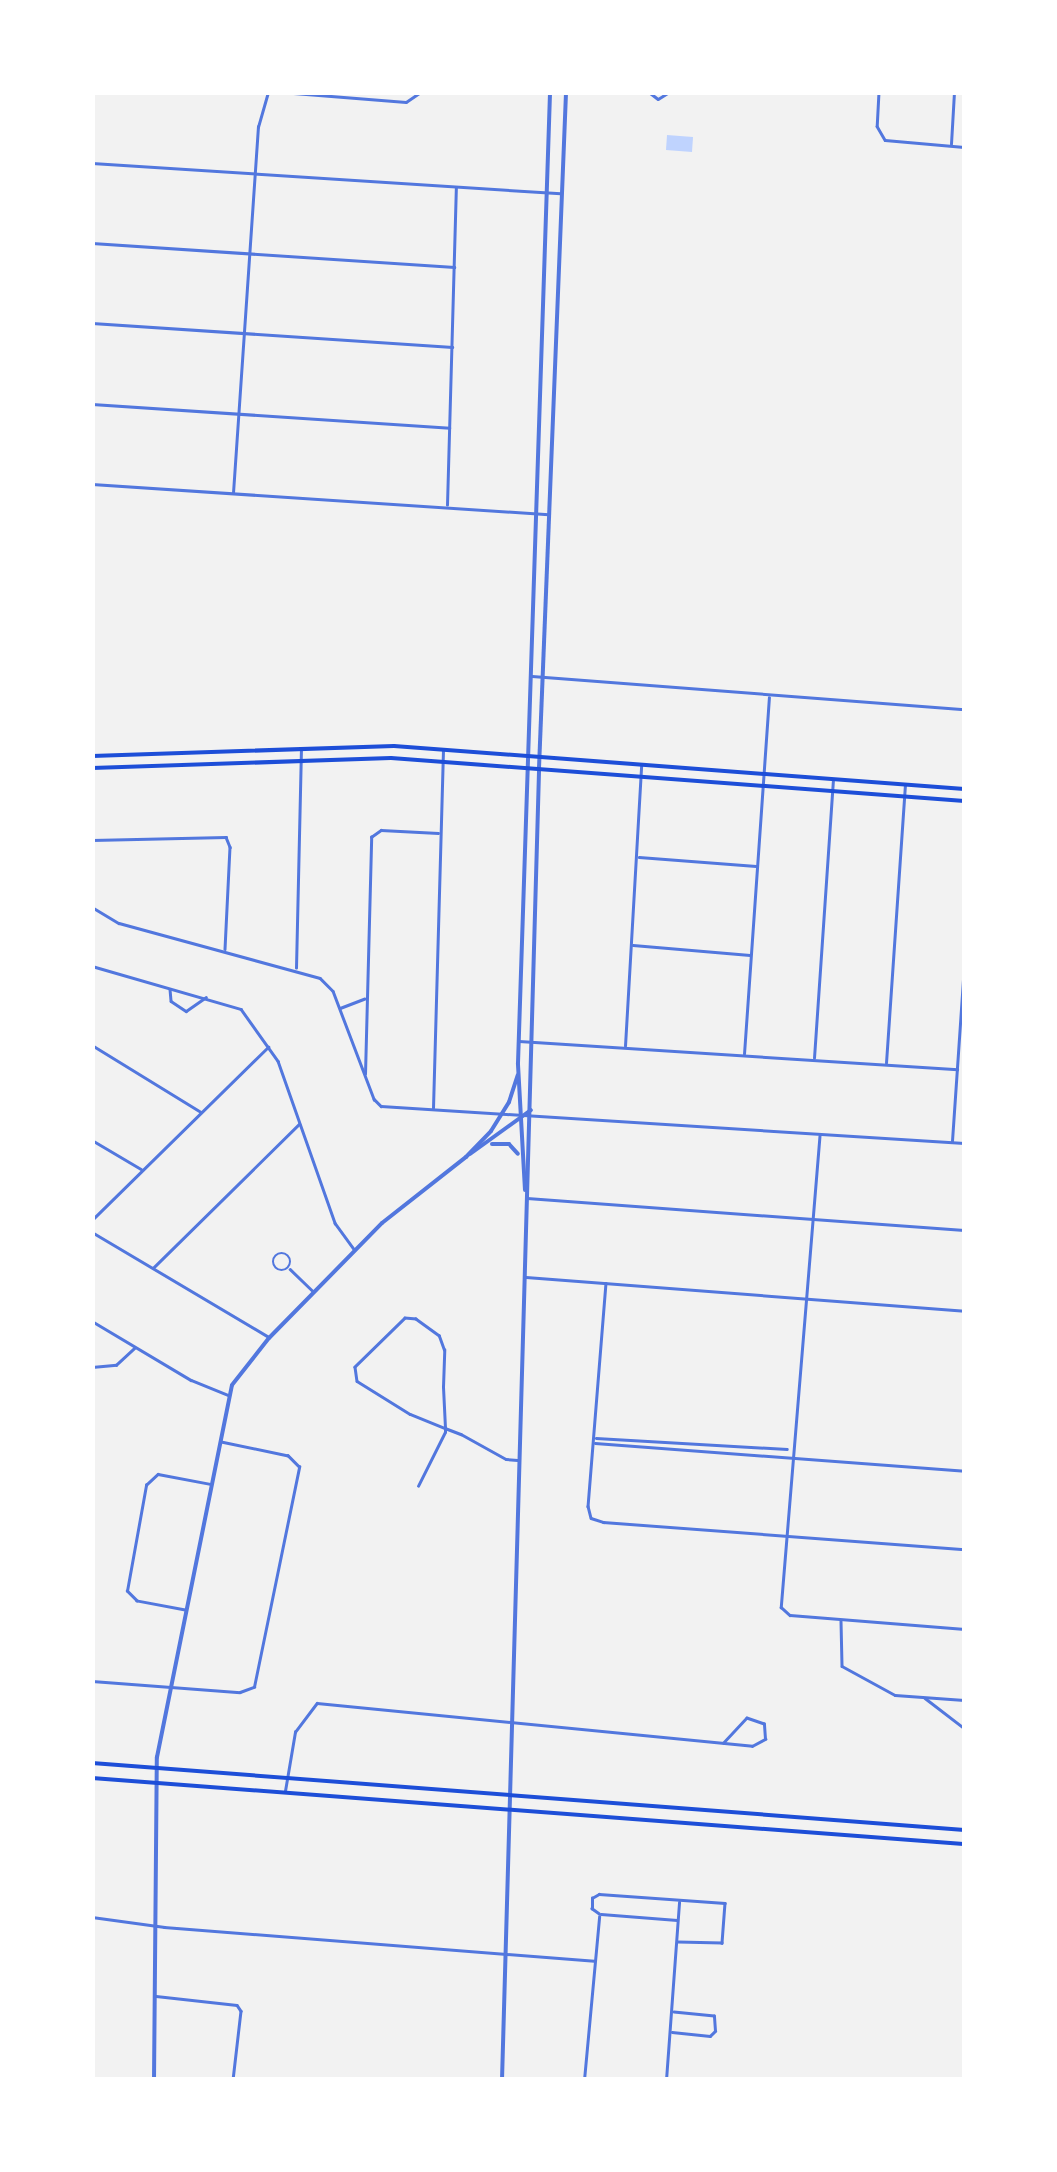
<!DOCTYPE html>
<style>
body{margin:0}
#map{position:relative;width:1057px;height:2172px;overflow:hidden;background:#f2f2f2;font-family:Raleway,sans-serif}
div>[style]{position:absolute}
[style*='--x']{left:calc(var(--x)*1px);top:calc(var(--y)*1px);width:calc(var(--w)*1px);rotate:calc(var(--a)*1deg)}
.water>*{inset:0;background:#bfd3fe}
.minor>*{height:2.5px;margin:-1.25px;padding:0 1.25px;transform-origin:1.25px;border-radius:1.25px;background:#5277de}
.minor>.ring{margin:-1.25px;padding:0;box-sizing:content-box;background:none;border:2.5px solid #5277de;border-radius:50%}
.tertiary>*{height:4px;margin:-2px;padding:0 2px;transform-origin:2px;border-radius:2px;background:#5277de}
.secondary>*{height:4px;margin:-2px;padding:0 2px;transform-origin:2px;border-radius:2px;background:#1d4ed8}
span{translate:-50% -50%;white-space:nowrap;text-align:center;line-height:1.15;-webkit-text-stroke:8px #fff;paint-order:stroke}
.frame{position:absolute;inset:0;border:95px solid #fff;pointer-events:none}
</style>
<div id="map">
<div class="water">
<i style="clip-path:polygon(667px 135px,693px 137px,692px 152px,666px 150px)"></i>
</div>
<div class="minor">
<i style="--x:281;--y:92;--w:125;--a:4.6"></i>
<i style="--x:406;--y:102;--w:18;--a:-34"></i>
<i style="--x:649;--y:92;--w:11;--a:38"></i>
<i style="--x:658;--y:99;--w:13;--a:-32"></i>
<i style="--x:879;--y:92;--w:34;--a:93"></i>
<i style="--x:877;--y:126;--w:16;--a:60"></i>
<i style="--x:885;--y:140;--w:79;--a:5.1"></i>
<i style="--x:951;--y:144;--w:52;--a:-86.7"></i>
<i style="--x:92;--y:163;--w:469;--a:3.7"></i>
<i style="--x:92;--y:243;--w:363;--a:3.8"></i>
<i style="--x:92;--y:323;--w:361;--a:3.8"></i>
<i style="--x:92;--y:404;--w:358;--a:3.8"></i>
<i style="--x:92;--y:484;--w:457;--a:3.8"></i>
<i style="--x:233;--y:493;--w:367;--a:-86.1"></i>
<i style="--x:258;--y:127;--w:36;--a:-74"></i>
<i style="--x:447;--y:505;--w:317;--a:-88.4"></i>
<i style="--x:532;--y:676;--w:433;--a:4.4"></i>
<i style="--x:92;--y:840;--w:134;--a:-1.3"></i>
<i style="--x:226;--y:837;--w:11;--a:68"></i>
<i style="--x:230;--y:847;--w:102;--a:92.8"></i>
<i style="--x:639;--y:857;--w:117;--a:4.4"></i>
<i style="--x:92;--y:907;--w:31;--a:31"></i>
<i style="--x:119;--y:923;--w:208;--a:15.3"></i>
<i style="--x:320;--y:978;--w:18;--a:45"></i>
<i style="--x:333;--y:991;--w:116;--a:69.2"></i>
<i style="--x:374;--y:1099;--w:10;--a:45"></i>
<i style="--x:381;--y:1106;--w:584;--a:3.63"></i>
<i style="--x:633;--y:945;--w:117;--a:4.9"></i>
<i style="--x:92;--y:966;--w:155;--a:16.1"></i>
<i style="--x:241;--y:1009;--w:64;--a:54.6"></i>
<i style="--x:278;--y:1061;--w:172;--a:70.6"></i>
<i style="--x:335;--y:1223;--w:32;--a:54"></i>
<i style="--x:296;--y:968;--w:217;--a:-88.7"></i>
<i style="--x:170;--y:989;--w:12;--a:85"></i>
<i style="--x:171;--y:1001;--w:18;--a:34"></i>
<i style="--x:186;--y:1011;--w:24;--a:-35"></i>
<i style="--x:340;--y:1008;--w:26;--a:-21"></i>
<i style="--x:519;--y:1041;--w:439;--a:3.7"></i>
<i style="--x:92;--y:1045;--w:128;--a:31.6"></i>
<i style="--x:625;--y:1046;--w:281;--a:-86.7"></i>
<i style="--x:744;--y:1054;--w:357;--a:-86"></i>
<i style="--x:814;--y:1058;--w:277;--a:-86.1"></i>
<i style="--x:886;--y:1063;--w:278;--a:-86.1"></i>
<i style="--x:365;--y:1074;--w:237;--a:-88.5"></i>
<i style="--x:371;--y:837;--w:12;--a:-35"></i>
<i style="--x:381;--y:830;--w:57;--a:3"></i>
<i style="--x:433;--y:1108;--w:357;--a:-88.4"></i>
<i style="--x:820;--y:1136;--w:473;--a:94.7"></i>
<i style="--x:781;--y:1607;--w:12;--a:42"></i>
<i style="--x:790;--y:1615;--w:175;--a:4.6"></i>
<i style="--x:92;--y:1140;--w:57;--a:30.6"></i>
<i style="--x:952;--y:1141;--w:177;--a:-86.1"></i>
<i style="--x:527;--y:1198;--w:438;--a:4.2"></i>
<i style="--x:92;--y:1220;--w:247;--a:-44.5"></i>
<i style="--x:92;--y:1232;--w:204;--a:30.7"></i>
<i class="ring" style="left:273px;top:1253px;width:15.5px;height:15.5px"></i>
<i style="--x:153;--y:1268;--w:205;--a:-44.6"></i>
<i style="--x:290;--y:1269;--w:32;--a:44"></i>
<i style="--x:526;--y:1277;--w:439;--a:4.4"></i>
<i style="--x:606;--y:1283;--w:224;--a:94.6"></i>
<i style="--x:588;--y:1506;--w:12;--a:76"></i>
<i style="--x:591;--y:1518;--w:13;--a:18"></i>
<i style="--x:603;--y:1522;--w:362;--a:4.3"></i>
<i style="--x:92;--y:1321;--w:115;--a:30.8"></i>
<i style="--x:191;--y:1380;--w:40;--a:22"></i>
<i style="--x:92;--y:1367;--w:24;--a:-5"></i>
<i style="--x:116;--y:1365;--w:25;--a:-43"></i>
<i style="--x:596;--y:1438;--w:191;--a:3.3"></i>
<i style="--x:595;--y:1443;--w:370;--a:4.3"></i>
<i style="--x:418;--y:1486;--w:60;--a:-63.4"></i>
<i style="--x:445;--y:1432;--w:4;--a:-90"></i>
<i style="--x:445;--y:1428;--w:41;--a:-92.8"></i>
<i style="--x:443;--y:1387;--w:37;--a:-88"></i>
<i style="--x:444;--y:1350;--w:15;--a:-110"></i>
<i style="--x:439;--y:1336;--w:29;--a:-144"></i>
<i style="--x:416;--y:1319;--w:11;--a:-175"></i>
<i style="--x:405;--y:1318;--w:70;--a:135.6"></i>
<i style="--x:355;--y:1367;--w:14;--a:82"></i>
<i style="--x:357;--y:1381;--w:62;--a:31.9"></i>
<i style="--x:410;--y:1414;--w:38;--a:22"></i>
<i style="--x:445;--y:1428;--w:17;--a:21"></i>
<i style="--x:461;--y:1434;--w:51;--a:29.1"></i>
<i style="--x:506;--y:1459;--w:11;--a:5"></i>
<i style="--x:185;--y:1610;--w:49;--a:-169.4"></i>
<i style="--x:137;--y:1601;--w:14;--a:-135"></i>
<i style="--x:127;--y:1591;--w:108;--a:-79.8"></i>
<i style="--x:146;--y:1485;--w:16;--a:-43"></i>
<i style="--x:158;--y:1474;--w:54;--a:10.7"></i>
<i style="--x:841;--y:1621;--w:45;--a:88.7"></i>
<i style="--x:842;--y:1666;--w:60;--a:28.7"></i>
<i style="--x:895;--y:1695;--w:69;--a:4.1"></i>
<i style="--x:92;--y:1681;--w:148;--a:4.3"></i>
<i style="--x:240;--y:1692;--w:15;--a:-20"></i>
<i style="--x:254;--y:1687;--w:225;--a:-78.4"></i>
<i style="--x:299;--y:1467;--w:16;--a:-135"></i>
<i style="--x:288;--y:1456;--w:68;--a:-168.2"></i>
<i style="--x:925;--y:1698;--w:49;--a:37.6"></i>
<i style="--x:285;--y:1791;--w:60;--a:-80.4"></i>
<i style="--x:295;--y:1732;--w:36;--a:-53"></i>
<i style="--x:317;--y:1703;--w:437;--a:5.6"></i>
<i style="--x:752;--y:1746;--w:15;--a:-28"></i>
<i style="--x:765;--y:1739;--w:15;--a:-94"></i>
<i style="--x:764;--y:1724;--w:18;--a:-161"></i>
<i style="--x:747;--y:1718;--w:34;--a:133"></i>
<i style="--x:599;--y:1914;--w:9;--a:-144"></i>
<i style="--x:592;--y:1909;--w:11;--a:-90"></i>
<i style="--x:592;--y:1898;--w:8;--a:-30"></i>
<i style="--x:599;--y:1894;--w:126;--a:4.1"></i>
<i style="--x:725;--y:1903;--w:40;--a:94.3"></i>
<i style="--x:722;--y:1943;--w:44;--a:-178.7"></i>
<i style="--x:601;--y:1914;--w:76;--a:4.5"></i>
<i style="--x:92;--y:1917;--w:73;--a:7.9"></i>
<i style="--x:164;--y:1927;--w:431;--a:4.5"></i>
<i style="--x:156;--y:1996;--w:81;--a:6.3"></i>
<i style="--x:237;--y:2005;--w:7;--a:56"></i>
<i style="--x:241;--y:2011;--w:69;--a:96.6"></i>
<i style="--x:672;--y:2032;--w:38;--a:6"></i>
<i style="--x:710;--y:2036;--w:7;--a:-45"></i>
<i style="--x:715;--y:2031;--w:15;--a:-94"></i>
<i style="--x:714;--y:2016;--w:40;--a:-174.3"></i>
<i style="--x:584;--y:2080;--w:164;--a:-84.7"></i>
<i style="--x:666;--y:2080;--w:178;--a:-85.8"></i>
</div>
<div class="tertiary">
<i style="--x:492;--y:1144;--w:17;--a:0"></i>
<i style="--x:509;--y:1144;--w:13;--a:48"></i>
<i style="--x:470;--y:1154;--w:75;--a:-35.8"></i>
<i style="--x:525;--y:1190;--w:127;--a:-93.2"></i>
<i style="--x:518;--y:1063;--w:972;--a:-88.11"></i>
<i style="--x:154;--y:2080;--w:323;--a:-89.5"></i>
<i style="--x:157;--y:1757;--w:379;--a:-78.6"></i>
<i style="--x:232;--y:1385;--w:60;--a:-51.8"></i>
<i style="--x:269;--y:1338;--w:161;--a:-45.5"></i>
<i style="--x:382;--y:1223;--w:107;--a:-38.2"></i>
<i style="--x:466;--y:1157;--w:36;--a:-46"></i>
<i style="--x:491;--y:1131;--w:34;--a:-58"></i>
<i style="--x:509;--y:1102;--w:28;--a:-72"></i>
<i style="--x:502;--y:2080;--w:1313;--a:-88.38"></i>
<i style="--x:539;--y:768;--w:677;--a:-87.71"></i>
</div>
<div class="secondary">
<i style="--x:92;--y:756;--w:302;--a:-1.9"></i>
<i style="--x:394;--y:746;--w:572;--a:4.31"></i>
<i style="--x:92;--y:768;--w:299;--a:-1.9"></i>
<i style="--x:391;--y:758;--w:575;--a:4.29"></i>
<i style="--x:92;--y:1763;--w:875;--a:4.39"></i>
<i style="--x:92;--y:1778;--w:874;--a:4.33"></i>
</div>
<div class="frame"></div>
</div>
